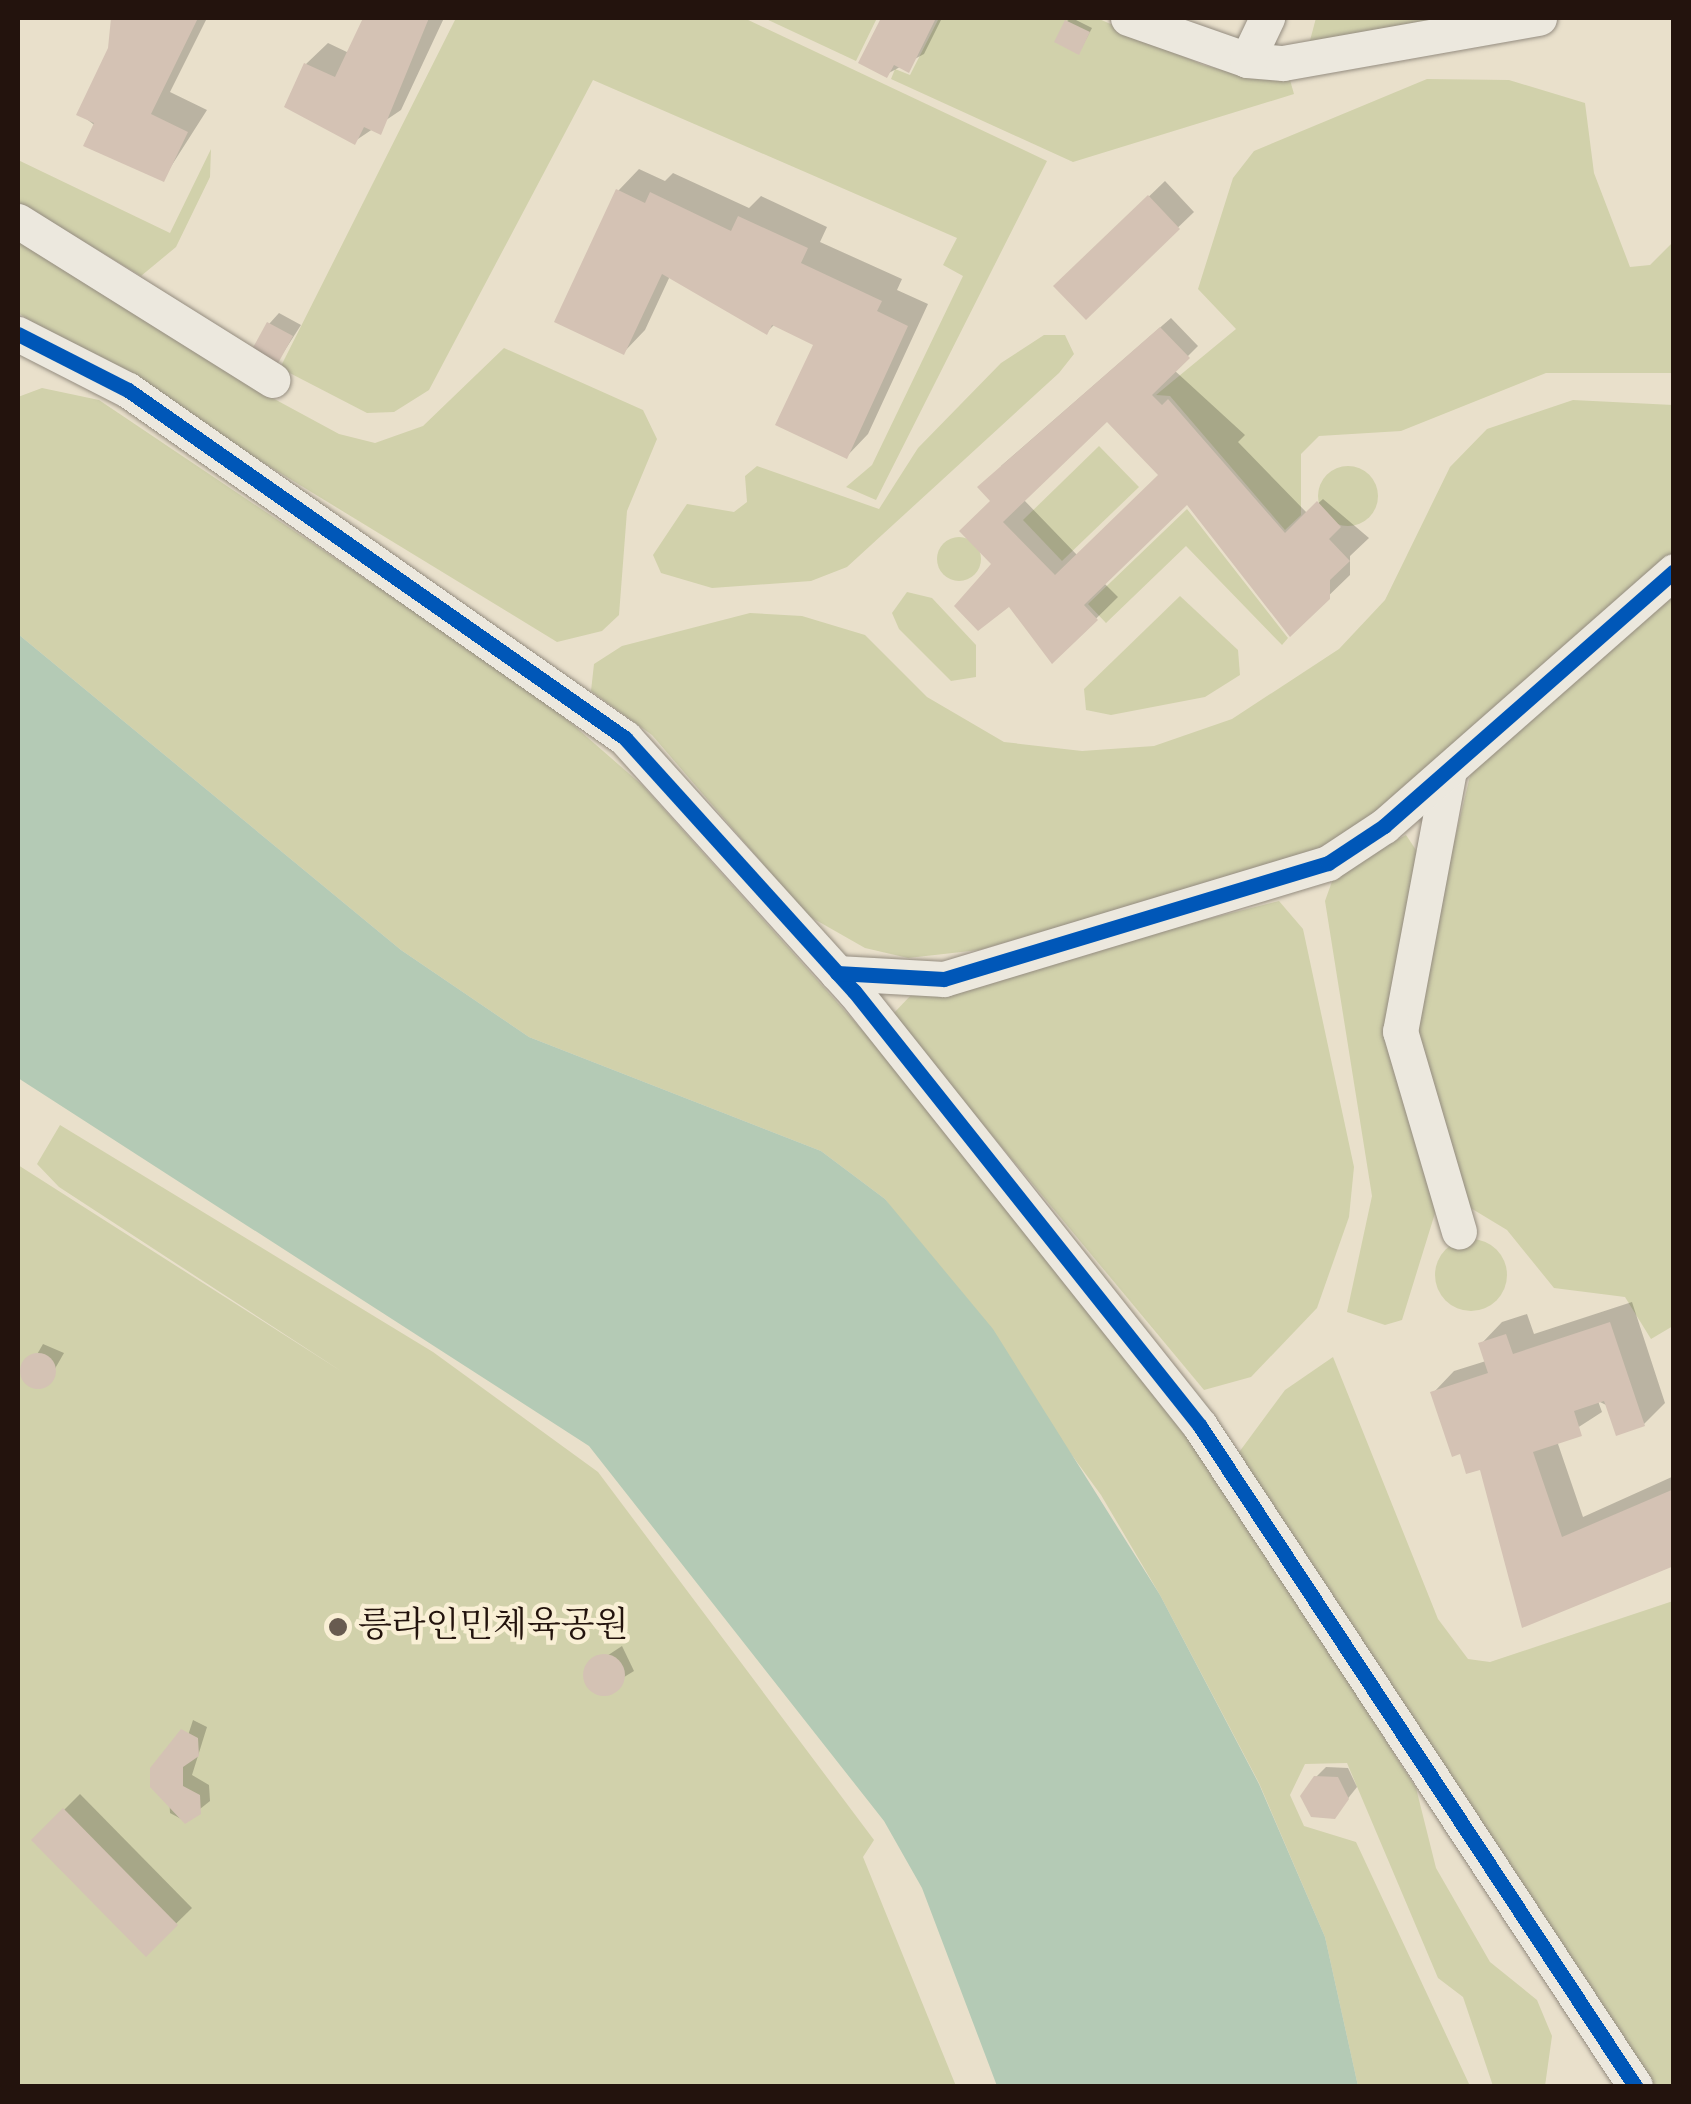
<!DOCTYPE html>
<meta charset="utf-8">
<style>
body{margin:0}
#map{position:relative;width:1691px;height:2104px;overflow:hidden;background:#e9e0cb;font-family:"IM FELL English","Noto Serif KR",serif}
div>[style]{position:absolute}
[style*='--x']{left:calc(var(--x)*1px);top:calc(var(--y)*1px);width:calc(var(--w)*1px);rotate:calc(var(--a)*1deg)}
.green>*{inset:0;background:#d1d1ab}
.round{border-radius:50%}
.water>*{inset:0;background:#b4cab5}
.shadow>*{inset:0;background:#0003}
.building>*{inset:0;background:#d4c2b4}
.roads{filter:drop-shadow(0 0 2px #948c80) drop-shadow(0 0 2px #948c80)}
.minor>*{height:35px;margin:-17.5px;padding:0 17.5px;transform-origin:17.5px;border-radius:17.5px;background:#ece8de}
.cycleway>*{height:15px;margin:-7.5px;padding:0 7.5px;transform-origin:7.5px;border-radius:7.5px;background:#0057b8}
.dots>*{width:28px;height:28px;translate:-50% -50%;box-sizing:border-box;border:5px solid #f9efd5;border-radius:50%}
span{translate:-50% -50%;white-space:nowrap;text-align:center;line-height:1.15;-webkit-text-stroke:9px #f9efd5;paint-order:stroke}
.poi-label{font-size:35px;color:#23130d}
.left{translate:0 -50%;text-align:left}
.frame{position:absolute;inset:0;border:20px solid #23130d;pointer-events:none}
</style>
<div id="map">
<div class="green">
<i style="clip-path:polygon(456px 18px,744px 18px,1047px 161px,876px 500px,846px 487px,872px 465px,963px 276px,943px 265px,957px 238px,593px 80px,429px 390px,394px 412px,367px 413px,280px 368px)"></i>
<i style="clip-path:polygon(764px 18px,877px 18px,856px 61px)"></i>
<i style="clip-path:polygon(939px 18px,1097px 18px,1203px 65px,1246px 76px,1288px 73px,1294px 94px,1073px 162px,891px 79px,895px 69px,910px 75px)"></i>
<i style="clip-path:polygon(1316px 18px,1501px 18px,1308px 48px)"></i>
<i style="clip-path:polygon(1427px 79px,1509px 80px,1585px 103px,1594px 173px,1630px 267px,1650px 265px,1673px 242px,1673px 373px,1546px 373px,1401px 431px,1319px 436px,1301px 454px,1301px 515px,1285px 530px,1170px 396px,1156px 395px,1236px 329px,1198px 289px,1233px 178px,1254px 151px)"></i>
<i style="clip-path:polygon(211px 149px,210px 177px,176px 247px,141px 276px,18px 202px,18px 160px,170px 233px)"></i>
<i style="clip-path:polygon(18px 234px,243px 382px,339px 434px,375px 443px,423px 426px,504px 348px,643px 410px,657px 439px,627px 511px,619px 615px,602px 631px,557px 642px,18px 313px)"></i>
<i style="clip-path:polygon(1044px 335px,1065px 335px,1074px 354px,1059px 373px,847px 567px,811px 581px,712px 588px,661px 573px,653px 555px,687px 504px,734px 512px,747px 502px,745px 476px,757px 466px,879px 509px,918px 448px,1001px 363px)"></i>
<i style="clip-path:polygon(42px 388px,99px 400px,540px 696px,642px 785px,872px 1041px,1191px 1434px,1416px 1788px,1436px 1868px,1490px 1962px,1537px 2000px,1552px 2036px,1545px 2086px,1493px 2086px,1463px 1997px,1438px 1978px,1347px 1763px,1305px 1764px,1290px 1795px,1304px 1826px,1356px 1842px,1470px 2086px,1358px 2086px,1325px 1937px,1259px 1783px,1160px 1595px,1101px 1495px,885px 1199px,821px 1151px,529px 1037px,401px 950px,18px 634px,18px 397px)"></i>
<i style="clip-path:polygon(1573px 400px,1673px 405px,1673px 552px,1445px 758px,1326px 849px,979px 950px,908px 958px,865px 948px,807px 915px,652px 735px,591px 691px,594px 664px,622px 646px,750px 613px,802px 616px,865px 635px,927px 697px,1004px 742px,1082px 751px,1154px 746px,1232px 719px,1339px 649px,1385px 600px,1450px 467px,1487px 429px)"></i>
<i style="clip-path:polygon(1099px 446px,1139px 487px,1062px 561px,1023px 520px)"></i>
<i class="round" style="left:1318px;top:466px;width:60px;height:60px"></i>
<i style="clip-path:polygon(1187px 509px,1288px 638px,1282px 645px,1186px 546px,1106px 623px,1088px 604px)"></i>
<i class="round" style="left:937px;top:537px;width:44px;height:44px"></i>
<i style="clip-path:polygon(907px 592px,932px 598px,976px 645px,976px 677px,951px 681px,899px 629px,892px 613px)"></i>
<i style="clip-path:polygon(1673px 593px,1673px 1326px,1651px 1339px,1625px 1297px,1554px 1288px,1507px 1230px,1469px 1207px,1419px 1074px,1416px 1000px,1471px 772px)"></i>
<i style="clip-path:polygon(1180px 596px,1238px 650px,1240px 675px,1205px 697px,1111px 715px,1086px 710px,1084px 689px)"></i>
<i style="clip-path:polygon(1406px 835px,1422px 859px,1388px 1046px,1436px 1210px,1402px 1320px,1385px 1325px,1347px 1312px,1372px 1196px,1325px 901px,1335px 873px)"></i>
<i style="clip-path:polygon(1279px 901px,1303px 929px,1354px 1167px,1349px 1217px,1317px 1308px,1251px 1377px,1204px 1390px,892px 1015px,913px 993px)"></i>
<i style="clip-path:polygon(60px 1125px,433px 1352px,598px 1472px,874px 1840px,863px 1857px,956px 2086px,18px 2086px,18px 1165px,344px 1373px,59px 1187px,37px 1164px)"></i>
<i class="round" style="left:1435px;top:1239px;width:72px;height:72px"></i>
<i style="clip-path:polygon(1333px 1357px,1438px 1619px,1468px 1659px,1490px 1662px,1673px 1601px,1673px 2086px,1650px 2086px,1237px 1455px,1285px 1390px)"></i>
</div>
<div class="water">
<i style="clip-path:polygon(18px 634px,401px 950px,529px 1037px,821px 1151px,885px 1199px,993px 1329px,1160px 1595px,1259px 1784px,1325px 1937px,1358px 2086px,997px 2086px,922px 1888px,884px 1821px,589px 1446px,18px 1078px)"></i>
</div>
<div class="shadow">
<i style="clip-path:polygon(126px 18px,207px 18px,170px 92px,207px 110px,163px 179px,79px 113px)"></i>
<i style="clip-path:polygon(365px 18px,444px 18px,401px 110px,355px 141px,287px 106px,306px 64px,328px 43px,349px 53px)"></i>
<i style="clip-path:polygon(884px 18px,942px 18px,924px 54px,887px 74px,862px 62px)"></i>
<i style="clip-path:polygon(1072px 18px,1092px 28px,1082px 47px,1067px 21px)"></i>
<i style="clip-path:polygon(639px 169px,665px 181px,673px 173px,749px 208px,761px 196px,827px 227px,820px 242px,902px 279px,897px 290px,928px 304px,868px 434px,847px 456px,816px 343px,775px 324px,767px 332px,670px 276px,645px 330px,624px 352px,618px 191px)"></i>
<i style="clip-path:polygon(1165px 181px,1194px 212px,1086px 316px,1056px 286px)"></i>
<i style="clip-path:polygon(279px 313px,301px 325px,276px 364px,269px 324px)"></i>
<i style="clip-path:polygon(evenodd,1171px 318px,1198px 346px,1174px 370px,1245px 435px,1238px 442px,1307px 513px,1323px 499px,1369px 538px,1350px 556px,1350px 575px,1290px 633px,1188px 502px,1104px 583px,1118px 597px,1053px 661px,994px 564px,1001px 466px,1171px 318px,1107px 418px,1161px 475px,1078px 556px,1023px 499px,1107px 418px)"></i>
<i style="clip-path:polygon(1632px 1302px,1665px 1403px,1644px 1424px,1598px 1401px,1602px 1412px,1557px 1441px,1583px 1517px,1674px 1476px,1674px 1564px,1524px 1625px,1482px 1466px,1433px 1393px,1454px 1371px,1486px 1361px,1481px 1344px,1502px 1322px,1527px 1314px,1534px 1334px)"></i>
<i style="clip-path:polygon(43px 1344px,64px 1353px,45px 1386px,24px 1377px)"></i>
<i style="clip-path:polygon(622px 1646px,634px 1671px,598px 1693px,587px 1669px)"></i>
<i style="clip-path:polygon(193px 1720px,207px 1727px,192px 1775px,209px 1785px,210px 1801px,185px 1821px,170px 1813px,169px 1794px)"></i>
<i style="clip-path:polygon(1326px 1767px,1348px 1768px,1357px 1787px,1334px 1816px,1316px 1777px)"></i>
<i style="clip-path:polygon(80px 1794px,192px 1908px,146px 1953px,34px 1840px)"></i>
</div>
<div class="building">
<i style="clip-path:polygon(111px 18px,198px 18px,151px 114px,188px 132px,164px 182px,83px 146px,94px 123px,76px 115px,108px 48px)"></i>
<i style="clip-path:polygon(363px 18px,429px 18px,381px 135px,364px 127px,355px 145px,284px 107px,304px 63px,335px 77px)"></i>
<i style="clip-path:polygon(881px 18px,936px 18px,909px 73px,894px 65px,887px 78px,858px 63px)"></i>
<i style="clip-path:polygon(1065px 20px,1090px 32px,1079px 55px,1054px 42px)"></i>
<i style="clip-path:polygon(616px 189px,645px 203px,650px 192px,731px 231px,738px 216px,808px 248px,801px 263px,882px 301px,877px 311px,908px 326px,847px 459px,775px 425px,813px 345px,772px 325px,767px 335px,662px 274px,624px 355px,554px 322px)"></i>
<i style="clip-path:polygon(1148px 195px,1180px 229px,1086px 320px,1053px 286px)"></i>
<i style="clip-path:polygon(267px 322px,293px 336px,276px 367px,250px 353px)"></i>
<i style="clip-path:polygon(evenodd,1160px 327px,1190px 358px,1152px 395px,1162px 405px,1168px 399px,1285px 533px,1317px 501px,1341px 527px,1329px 539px,1350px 561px,1330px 580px,1330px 599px,1290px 637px,1187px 505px,1084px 605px,1098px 620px,1052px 664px,1009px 607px,978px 631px,954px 606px,991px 564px,959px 531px,990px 501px,977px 487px,1160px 327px,1107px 422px,1158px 475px,1055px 575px,1003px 522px,1107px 422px)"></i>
<i style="clip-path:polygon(1610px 1322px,1645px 1426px,1616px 1436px,1604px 1401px,1574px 1411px,1582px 1436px,1533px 1452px,1562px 1537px,1674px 1489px,1674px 1566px,1522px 1628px,1480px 1470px,1466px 1474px,1460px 1454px,1452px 1457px,1430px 1392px,1488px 1373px,1478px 1343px,1506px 1334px,1513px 1354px)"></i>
<i class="round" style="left:20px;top:1353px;width:36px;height:36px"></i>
<i class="round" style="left:583px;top:1654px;width:42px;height:42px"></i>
<i style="clip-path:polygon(181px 1729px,198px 1738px,199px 1756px,183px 1767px,183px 1786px,200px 1795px,201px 1814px,185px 1824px,150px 1787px,150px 1768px)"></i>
<i style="clip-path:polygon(1314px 1776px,1338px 1777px,1349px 1799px,1335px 1819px,1311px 1817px,1300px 1796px)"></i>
<i style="clip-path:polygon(63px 1808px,178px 1925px,146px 1957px,31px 1840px)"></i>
</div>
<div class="roads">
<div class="minor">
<i style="--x:1128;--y:18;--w:126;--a:19.4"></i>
<i style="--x:1247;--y:60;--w:36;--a:5"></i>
<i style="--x:1283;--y:63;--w:260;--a:-10"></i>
<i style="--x:1247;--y:60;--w:47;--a:-64.5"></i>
<i style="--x:18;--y:221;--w:300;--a:32"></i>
<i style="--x:18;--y:334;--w:123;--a:27"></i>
<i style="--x:128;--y:390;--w:607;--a:35"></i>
<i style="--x:625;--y:738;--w:341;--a:47.9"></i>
<i style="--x:854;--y:991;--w:556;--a:51.5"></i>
<i style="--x:1200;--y:1426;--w:790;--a:56.61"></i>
<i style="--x:1449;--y:770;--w:266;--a:100.6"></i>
<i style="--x:1400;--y:1031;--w:209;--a:73.6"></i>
<i style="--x:837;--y:973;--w:107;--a:3.2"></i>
<i style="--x:944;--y:979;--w:401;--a:-16.8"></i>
<i style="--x:1328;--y:863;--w:67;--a:-33.5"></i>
<i style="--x:1384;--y:826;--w:386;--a:-41.3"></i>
</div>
</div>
<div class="cycleway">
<i style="--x:18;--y:334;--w:123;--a:27"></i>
<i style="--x:128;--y:390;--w:607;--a:35"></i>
<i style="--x:625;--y:738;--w:341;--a:47.9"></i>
<i style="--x:854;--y:991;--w:556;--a:51.5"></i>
<i style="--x:1200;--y:1426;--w:790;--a:56.61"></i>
<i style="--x:837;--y:973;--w:107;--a:3.2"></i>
<i style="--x:944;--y:979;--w:401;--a:-16.8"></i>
<i style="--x:1328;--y:863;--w:67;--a:-33.5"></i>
<i style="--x:1384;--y:826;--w:386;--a:-41.3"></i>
</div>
<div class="dots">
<i style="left:338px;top:1627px;background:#685b50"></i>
</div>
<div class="poi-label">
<span class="left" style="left:358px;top:1627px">릉라인민체육공원</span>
</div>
<div class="frame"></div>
</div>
